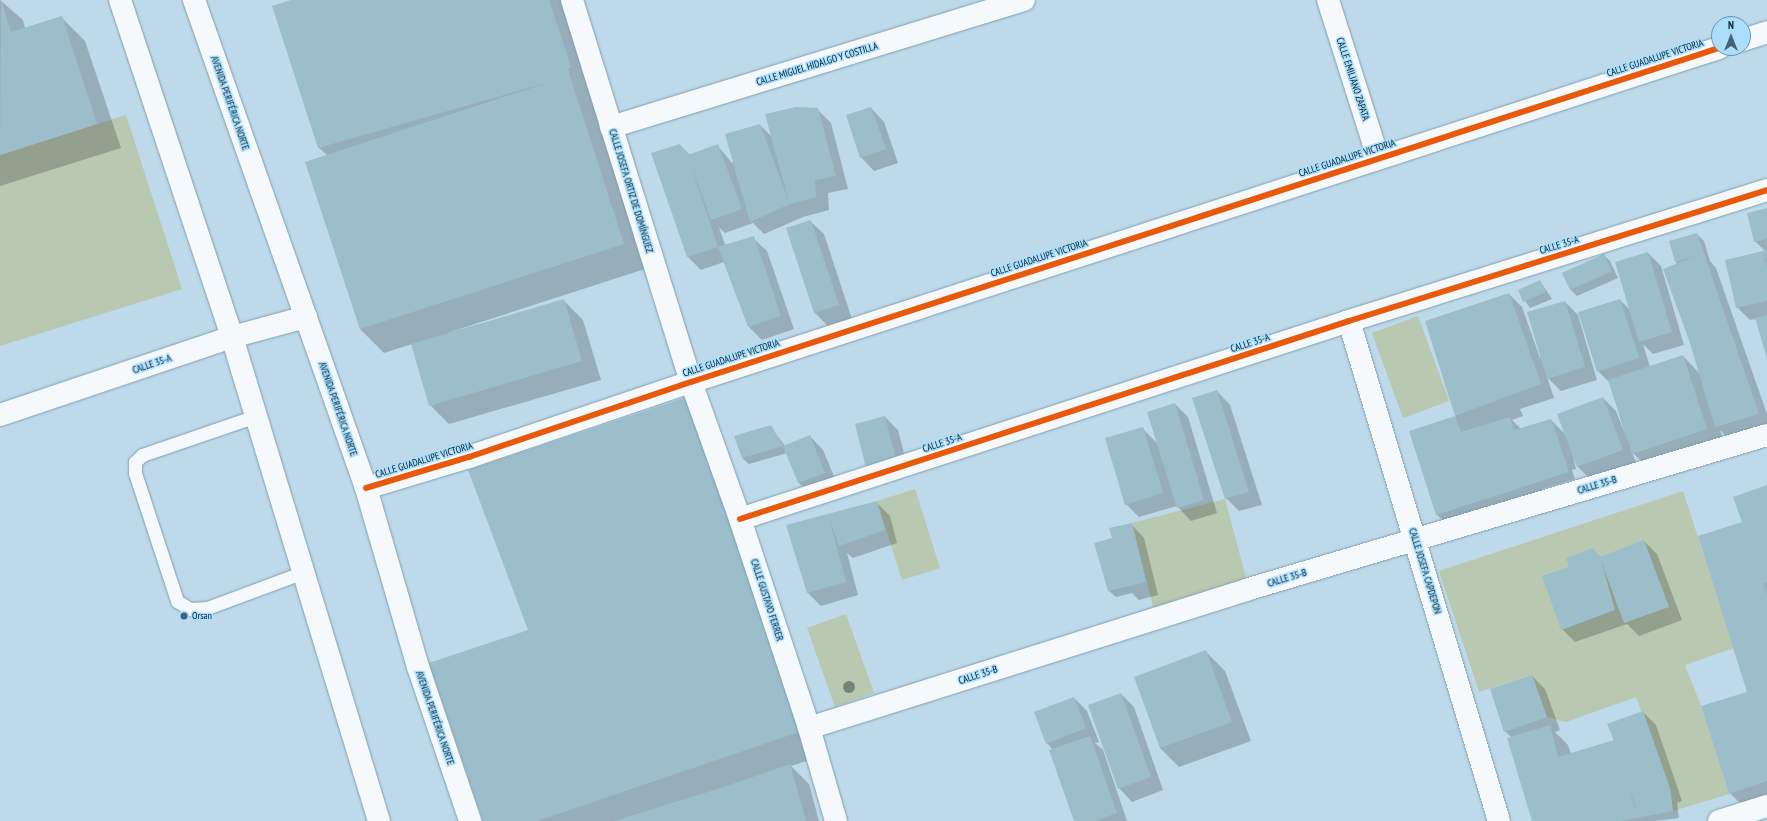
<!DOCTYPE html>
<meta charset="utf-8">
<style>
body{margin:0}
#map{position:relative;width:1767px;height:821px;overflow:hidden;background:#bed9e9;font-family:"PT Sans Narrow",sans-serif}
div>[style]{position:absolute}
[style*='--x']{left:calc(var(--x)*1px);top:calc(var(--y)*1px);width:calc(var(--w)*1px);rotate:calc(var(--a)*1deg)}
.green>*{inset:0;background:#b8c8b1}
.shadow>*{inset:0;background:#0003}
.building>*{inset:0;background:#9cbeca}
.roads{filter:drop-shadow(0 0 1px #7f9faf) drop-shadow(0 0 1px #7f9faf)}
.service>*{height:13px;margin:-6.5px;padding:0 6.5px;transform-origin:6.5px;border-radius:6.5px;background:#f5f9fc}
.minor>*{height:22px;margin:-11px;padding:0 11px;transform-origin:11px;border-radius:11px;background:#f5f9fc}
.secondary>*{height:22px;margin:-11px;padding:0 11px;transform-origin:11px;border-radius:11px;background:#f5f9fc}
.cycleway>*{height:6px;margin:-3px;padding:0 3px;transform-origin:3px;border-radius:3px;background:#e8590c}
.trees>*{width:12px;height:12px;margin:-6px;border-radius:50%;background:#768477}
.dots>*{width:11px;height:11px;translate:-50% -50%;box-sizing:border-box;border:2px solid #acdefb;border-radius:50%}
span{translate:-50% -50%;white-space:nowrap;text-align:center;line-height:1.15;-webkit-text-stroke:3px #acdefb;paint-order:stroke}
.street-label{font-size:10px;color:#002436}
.poi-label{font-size:10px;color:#002436}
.left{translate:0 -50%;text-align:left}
.north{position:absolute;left:1711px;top:16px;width:40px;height:40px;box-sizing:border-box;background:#acdefb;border:1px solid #6794ac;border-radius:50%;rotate:0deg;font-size:11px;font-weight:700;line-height:16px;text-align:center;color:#002436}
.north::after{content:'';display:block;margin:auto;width:14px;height:18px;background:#426375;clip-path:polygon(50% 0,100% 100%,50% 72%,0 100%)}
</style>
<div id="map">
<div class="green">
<i style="clip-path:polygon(126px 115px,182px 289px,0 346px,0 155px)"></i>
<i style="clip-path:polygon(1418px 316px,1449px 401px,1403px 418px,1372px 333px)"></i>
<i style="clip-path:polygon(915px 489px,940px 568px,902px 580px,877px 501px)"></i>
<i style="clip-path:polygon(1683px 491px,1734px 648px,1685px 665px,1701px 706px,1729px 794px,1673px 811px,1670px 788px,1636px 697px,1566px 722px,1547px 717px,1532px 675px,1479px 692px,1439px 571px)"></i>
<i style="clip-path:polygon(1225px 499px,1249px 589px,1155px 614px,1132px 523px)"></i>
<i style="clip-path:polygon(846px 614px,874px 693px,835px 707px,807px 628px)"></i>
</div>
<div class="shadow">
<i style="clip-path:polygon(0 0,23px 20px,25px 28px,61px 17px,85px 41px,121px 148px,0 186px)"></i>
<i style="clip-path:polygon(294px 0,567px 0,648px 268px,447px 333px,564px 301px,583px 320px,601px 380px,449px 424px,430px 405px,412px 344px,384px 353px,360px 329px,306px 162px,327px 155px,319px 148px,273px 7px)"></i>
<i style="clip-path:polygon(871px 108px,884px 122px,898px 163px,874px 171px,861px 157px)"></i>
<i style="clip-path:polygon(817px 109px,831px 123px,848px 189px,828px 193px,829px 210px,803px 217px,764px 234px,753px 223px,725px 233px,719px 227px,725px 245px,753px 238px,767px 251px,794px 329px,762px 340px,749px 327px,724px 262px,701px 270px,688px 257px,652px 154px,680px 145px,690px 155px,717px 145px,732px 163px,760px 125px,773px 138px)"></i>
<i style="clip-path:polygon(1767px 209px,1767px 357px,1756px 319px,1750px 320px,1737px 307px,1726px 261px,1766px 252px,1755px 241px)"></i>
<i style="clip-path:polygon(810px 221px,824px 234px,852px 319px,828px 326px,815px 313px,787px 229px)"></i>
<i style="clip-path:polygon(1697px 234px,1704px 241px,1710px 261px,1716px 268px,1767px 414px,1767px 428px,1729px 439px,1720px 430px,1726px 448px,1652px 472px,1632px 452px,1636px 463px,1591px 480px,1578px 467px,1571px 447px,1576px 469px,1572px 470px,1575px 479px,1542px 489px,1544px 497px,1450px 527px,1436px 514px,1410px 432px,1456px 417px,1427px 322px,1509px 294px,1522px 307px,1540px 358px,1565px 302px,1578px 315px,1597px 380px,1561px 391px,1547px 377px,1554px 398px,1520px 409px,1523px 416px,1512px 420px,1521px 429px,1551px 420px,1566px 435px,1603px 398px,1616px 411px,1625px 434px,1610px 383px,1598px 371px,1620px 300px,1631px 311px,1648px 253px,1661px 266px,1684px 345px,1653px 354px,1643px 344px,1650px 367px,1683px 356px,1700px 374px,1676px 262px)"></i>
<i style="clip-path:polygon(1604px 255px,1610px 261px,1618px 278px,1577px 296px,1571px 290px,1563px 273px)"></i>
<i style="clip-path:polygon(1540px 281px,1552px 299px,1530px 308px,1519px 291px)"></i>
<i style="clip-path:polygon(1217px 391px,1230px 405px,1262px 505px,1239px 511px,1226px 498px)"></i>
<i style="clip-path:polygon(689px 397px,822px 756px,791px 766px,809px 784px,819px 821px,484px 821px,529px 630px)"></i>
<i style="clip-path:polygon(1175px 404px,1188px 417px,1217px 513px,1191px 521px,1177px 506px,1139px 517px,1126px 504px,1142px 428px,1158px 444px)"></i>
<i style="clip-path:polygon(885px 417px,898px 430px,909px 473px,880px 480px)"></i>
<i style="clip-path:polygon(770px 426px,785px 446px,810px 436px,823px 450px,838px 486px,812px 496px,799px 483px,787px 453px,749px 464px,742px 458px)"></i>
<i style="clip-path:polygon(1767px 486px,1767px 798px,1743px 806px,1730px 793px,1749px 695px,1743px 522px)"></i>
<i style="clip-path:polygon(877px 503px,890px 516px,897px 543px,853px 558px,847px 553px,858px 595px,821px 606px,808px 593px,787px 526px)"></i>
<i style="clip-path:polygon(1131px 524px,1144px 538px,1158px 595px,1139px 600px,1132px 593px,1116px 597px,1109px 591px)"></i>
<i style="clip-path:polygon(1644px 541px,1657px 554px,1682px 620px,1639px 636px,1627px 624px,1575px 642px,1562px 629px,1571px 567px,1593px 550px,1601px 558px)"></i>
<i style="clip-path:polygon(1206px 652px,1225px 671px,1251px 741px,1179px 767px,1160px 748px)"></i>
<i style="clip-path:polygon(1532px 676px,1545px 689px,1560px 730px,1555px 732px,1568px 745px,1571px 754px,1614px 741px,1608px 724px,1643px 712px,1656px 725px,1682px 801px,1677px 803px,1679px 818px,1654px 821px,1533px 821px,1512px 738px,1505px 731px)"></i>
<i style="clip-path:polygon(1121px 694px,1134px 707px,1163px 790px,1132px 802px,1119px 788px)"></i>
<i style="clip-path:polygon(1074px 698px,1087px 711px,1099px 742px,1095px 743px,1103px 750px,1127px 821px,1075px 821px,1053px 750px,1047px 743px)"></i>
</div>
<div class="building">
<i style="clip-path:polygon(1px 0,11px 32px,62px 16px,97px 124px,0 155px)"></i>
<i style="clip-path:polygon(291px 0,549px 0,571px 67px,568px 68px,570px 76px,624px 244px,360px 329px,305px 162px,556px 80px,318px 148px,272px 6px)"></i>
<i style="clip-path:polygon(796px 107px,818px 108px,836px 176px,815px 180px,816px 197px,790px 204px,750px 222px,725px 134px,760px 124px,789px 202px,765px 114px)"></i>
<i style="clip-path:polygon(871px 107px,886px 149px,860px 158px,846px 115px)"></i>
<i style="clip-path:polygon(680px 144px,688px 155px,718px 144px,742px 209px,711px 220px,689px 159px,718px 247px,687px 257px,651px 153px)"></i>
<i style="clip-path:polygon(1767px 208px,1767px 239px,1754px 242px,1747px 213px)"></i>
<i style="clip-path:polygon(811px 220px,839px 305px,814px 313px,786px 228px)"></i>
<i style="clip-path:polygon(1697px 233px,1759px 414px,1715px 427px,1689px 340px,1663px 269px,1698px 255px,1675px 262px,1669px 241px)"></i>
<i style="clip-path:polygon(754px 236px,781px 316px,748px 327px,718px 247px)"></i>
<i style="clip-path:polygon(1767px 250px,1767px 260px,1763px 251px,1767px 268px,1767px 301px,1736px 308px,1725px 260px)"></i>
<i style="clip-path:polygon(1648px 252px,1672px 332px,1639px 342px,1615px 262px)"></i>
<i style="clip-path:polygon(1604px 254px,1612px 271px,1570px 290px,1562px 273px)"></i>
<i style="clip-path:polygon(1540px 280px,1546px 292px,1523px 302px,1518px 290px)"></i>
<i style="clip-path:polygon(1509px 293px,1541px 384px,1455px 416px,1425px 321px)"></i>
<i style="clip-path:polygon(564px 299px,582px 361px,429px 406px,411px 344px)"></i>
<i style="clip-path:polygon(1620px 299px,1639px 358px,1597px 372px,1578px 312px)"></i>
<i style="clip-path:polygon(1565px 301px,1585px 367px,1547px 379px,1527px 312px)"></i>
<i style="clip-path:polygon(1767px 315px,1767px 359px,1755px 318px)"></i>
<i style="clip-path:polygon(1683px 355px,1707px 429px,1632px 454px,1608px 380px)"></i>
<i style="clip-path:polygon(1217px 390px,1249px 492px,1225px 499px,1192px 398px)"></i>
<i style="clip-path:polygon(690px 396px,799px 732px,537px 821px,483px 821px,429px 663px,528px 630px,468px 470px)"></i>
<i style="clip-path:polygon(1603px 397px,1623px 450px,1577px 467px,1557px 414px)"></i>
<i style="clip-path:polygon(1175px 403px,1204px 500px,1177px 508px,1147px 412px)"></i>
<i style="clip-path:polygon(885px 416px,896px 460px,866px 468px,855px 424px)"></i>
<i style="clip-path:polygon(1455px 416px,1461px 432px,1510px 417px,1514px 430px,1551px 419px,1569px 472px,1436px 515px,1409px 431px)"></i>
<i style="clip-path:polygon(771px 425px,783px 446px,742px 458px,734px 436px)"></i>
<i style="clip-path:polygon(1143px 427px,1163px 493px,1125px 505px,1105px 438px)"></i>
<i style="clip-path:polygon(810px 435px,825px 473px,798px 483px,783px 446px)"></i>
<i style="clip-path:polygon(1767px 485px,1767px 583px,1763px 584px,1767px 594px,1767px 781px,1729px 794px,1701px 706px,1747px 692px,1698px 536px,1742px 522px,1733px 497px)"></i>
<i style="clip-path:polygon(877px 501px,885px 530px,839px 546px,829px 518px,846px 582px,807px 593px,786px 525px)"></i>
<i style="clip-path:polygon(1132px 523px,1146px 582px,1108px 591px,1094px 543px,1112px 538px,1109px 528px)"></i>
<i style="clip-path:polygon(1644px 540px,1669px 607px,1624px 623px,1601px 561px,1615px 610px,1561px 630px,1542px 576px,1569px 567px,1566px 558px,1593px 548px,1600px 557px)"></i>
<i style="clip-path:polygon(1206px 650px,1232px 722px,1160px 748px,1134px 677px)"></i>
<i style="clip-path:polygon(1532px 675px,1547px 717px,1504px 732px,1490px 689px)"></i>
<i style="clip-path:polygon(1121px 693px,1151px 777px,1118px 789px,1088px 705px)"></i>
<i style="clip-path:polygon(1074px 697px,1086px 728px,1046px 744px,1034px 712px)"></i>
<i style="clip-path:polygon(evenodd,1643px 711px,1670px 788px,1673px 811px,1621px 821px,1532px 821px,1507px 738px,1550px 725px,1558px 757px,1614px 740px,1607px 724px,1643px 711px,1627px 781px,1636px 808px,1635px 808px,1627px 781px)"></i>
<i style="clip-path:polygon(1090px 736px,1117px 813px,1095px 821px,1074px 821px,1049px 750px)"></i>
<i style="clip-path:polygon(790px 764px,806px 821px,614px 821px,724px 787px)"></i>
</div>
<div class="roads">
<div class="service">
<i style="--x:256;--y:416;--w:120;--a:161.1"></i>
<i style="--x:142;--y:455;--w:10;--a:135"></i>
<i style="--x:135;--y:462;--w:11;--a:90"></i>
<i style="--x:135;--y:473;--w:135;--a:71.8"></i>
<i style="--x:177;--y:601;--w:15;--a:32"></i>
<i style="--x:190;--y:609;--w:17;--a:-3"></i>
<i style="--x:207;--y:608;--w:103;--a:-20.4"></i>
</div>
<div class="minor">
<i style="--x:572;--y:0;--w:400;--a:72.7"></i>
<i style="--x:691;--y:382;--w:145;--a:70.3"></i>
<i style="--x:740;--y:519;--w:220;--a:71.7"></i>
<i style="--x:809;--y:728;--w:97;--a:73.8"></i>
<i style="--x:1328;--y:0;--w:166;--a:72.4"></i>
<i style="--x:1743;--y:40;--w:25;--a:-18"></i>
<i style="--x:611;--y:127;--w:432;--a:-17.1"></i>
<i style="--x:1349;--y:321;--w:522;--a:73.3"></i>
<i style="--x:0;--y:415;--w:245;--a:-18.6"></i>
<i style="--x:232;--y:337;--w:77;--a:-15.1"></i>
<i style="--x:366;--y:488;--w:108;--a:-16.8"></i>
<i style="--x:469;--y:457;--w:234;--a:-18.7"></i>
<i style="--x:691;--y:382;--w:1081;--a:-18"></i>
<i style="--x:740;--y:519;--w:640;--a:-18.01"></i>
<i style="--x:1349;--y:321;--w:438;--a:-17.4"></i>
<i style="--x:809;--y:728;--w:461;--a:-17.5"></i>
<i style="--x:1249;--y:589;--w:540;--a:-16.56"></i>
<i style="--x:1719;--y:821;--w:50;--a:-17.4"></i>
</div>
<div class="secondary">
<i style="--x:120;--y:0;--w:355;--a:71.6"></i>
<i style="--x:232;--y:337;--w:506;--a:73.11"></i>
<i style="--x:194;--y:0;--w:517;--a:70.58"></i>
<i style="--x:366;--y:488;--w:186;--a:73.8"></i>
<i style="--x:418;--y:667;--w:163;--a:71.3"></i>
</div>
</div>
<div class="cycleway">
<i style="--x:366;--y:488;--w:108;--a:-16.8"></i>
<i style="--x:469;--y:457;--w:234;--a:-18.7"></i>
<i style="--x:691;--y:382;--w:1081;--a:-18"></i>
<i style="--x:740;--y:519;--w:640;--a:-18.01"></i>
<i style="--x:1349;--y:321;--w:438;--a:-17.4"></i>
</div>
<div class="trees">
<i style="left:849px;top:687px"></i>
</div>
<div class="dots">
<i style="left:184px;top:616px;background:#426375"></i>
</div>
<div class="street-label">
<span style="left:1655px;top:58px;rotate:-18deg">CALLE GUADALUPE VICTORIA</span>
<span style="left:817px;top:64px;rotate:-17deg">CALLE MIGUEL HIDALGO Y COSTILLA</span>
<span style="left:1353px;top:79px;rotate:72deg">CALLE EMILIANO ZAPATA</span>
<span style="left:230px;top:103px;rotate:71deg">AVENIDA PERIFÉRICA NORTE</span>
<span style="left:1347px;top:158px;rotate:-18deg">CALLE GUADALUPE VICTORIA</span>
<span style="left:631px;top:191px;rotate:73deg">CALLE JOSEFA ORTIZ DE DOMÍNGUEZ</span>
<span style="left:1559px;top:245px;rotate:-17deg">CALLE 35-A</span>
<span style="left:1039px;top:258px;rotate:-18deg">CALLE GUADALUPE VICTORIA</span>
<span style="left:1250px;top:343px;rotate:-18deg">CALLE 35-A</span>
<span style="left:731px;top:358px;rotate:-18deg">CALLE GUADALUPE VICTORIA</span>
<span style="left:152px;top:364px;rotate:-19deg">CALLE 35-A</span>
<span style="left:338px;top:409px;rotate:71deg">AVENIDA PERIFÉRICA NORTE</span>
<span style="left:942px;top:443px;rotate:-18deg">CALLE 35-A</span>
<span style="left:424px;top:460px;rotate:-17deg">CALLE GUADALUPE VICTORIA</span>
<span style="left:1597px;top:485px;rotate:-17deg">CALLE 35-B</span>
<span style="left:1425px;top:571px;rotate:73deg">CALLE JOSEFA CAPDEPON</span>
<span style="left:1287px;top:578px;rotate:-17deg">CALLE 35-B</span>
<span style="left:767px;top:600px;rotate:72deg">CALLE GUSTAVO FERRER</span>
<span style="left:978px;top:675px;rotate:-18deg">CALLE 35-B</span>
<span style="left:435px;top:718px;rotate:71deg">AVENIDA PERIFÉRICA NORTE</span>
</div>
<div class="poi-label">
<span class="left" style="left:192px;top:616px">Orsan</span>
</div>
<div class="north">N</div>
</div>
